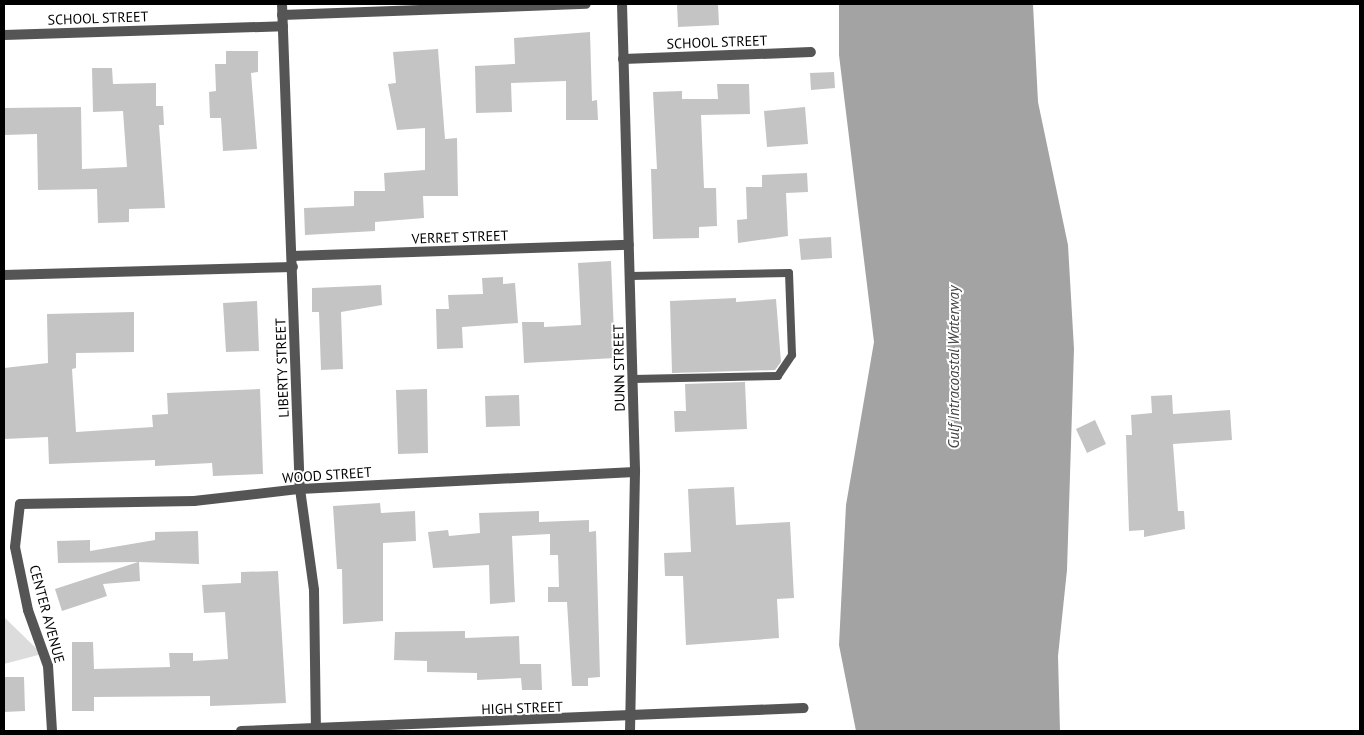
<!DOCTYPE html>
<style>
body{margin:0}
#map{position:relative;width:1364px;height:735px;overflow:hidden;background:#fff;font-family:"PT Sans",sans-serif}
div>[style]{position:absolute}
[style*='--x']{left:calc(var(--x)*1px);top:calc(var(--y)*1px);width:calc(var(--w)*1px);rotate:calc(var(--a)*1deg)}
.green>*{inset:0;background:#dcdcdc}
.water>*{inset:0;background:#a3a3a3}
.building>*{inset:0;background:#c4c4c4}
.lane>*{height:8px;margin:-4px;padding:0 4px;transform-origin:4px;border-radius:4px;background:#555}
.street>*{height:10px;margin:-5px;padding:0 5px;transform-origin:5px;border-radius:5px;background:#555}
span{translate:-50% -50%;white-space:nowrap;text-align:center;line-height:1.15;-webkit-text-stroke:4px #fff;paint-order:stroke}
.street-label{font-size:14px;color:#000}
.water-label{font-size:15px;color:#444;font-style:italic}
.frame{position:absolute;inset:0;border:5px solid #000;pointer-events:none}
</style>
<div id="map">
<div class="green">
<i style="clip-path:polygon(4px 617px,42px 654px,4px 664px)"></i>
</div>
<div class="water">
<i style="clip-path:polygon(839px 4px,1033px 4px,1038px 102px,1068px 245px,1074px 349px,1067px 570px,1058px 656px,1060px 731px,856px 731px,839px 645px,846px 505px,874px 342px,839px 55px)"></i>
</div>
<div class="building">
<i style="clip-path:polygon(677px 4px,718px 4px,719px 25px,678px 27px)"></i>
<i style="clip-path:polygon(590px 32px,592px 101px,597px 100px,598px 120px,566px 120px,566px 81px,511px 83px,512px 112px,476px 113px,475px 66px,515px 64px,514px 38px)"></i>
<i style="clip-path:polygon(438px 49px,445px 139px,457px 138px,458px 196px,423px 196px,424px 218px,375px 222px,375px 231px,305px 235px,304px 208px,354px 206px,354px 191px,385px 191px,384px 173px,425px 170px,425px 128px,397px 130px,388px 84px,396px 83px,393px 52px)"></i>
<i style="clip-path:polygon(226px 51px,258px 51px,258px 72px,251px 73px,257px 149px,223px 151px,221px 118px,210px 118px,209px 92px,216px 91px,215px 64px,226px 64px)"></i>
<i style="clip-path:polygon(92px 68px,112px 68px,113px 84px,156px 83px,156px 106px,163px 106px,164px 125px,159px 125px,165px 208px,129px 209px,129px 222px,98px 223px,97px 189px,38px 190px,37px 134px,4px 135px,4px 108px,81px 107px,82px 169px,127px 167px,123px 111px,93px 112px)"></i>
<i style="clip-path:polygon(834px 72px,835px 88px,811px 90px,810px 73px)"></i>
<i style="clip-path:polygon(717px 84px,749px 84px,750px 114px,701px 115px,704px 188px,716px 188px,717px 226px,699px 227px,699px 238px,653px 239px,651px 169px,657px 169px,653px 92px,682px 91px,682px 99px,718px 99px)"></i>
<i style="clip-path:polygon(805px 107px,808px 144px,767px 147px,764px 111px)"></i>
<i style="clip-path:polygon(807px 173px,808px 192px,786px 193px,788px 236px,738px 243px,737px 220px,747px 219px,746px 187px,762px 187px,762px 175px)"></i>
<i style="clip-path:polygon(831px 237px,832px 258px,801px 260px,799px 239px)"></i>
<i style="clip-path:polygon(611px 261px,615px 358px,524px 363px,522px 322px,544px 322px,544px 327px,581px 325px,578px 263px)"></i>
<i style="clip-path:polygon(503px 277px,503px 284px,515px 283px,518px 323px,462px 327px,463px 348px,437px 349px,436px 309px,449px 309px,448px 295px,483px 294px,482px 278px)"></i>
<i style="clip-path:polygon(381px 285px,382px 305px,341px 312px,343px 369px,321px 370px,319px 312px,312px 312px,312px 288px)"></i>
<i style="clip-path:polygon(736px 298px,736px 302px,776px 299px,781px 362px,775px 370px,672px 373px,670px 301px)"></i>
<i style="clip-path:polygon(257px 301px,259px 351px,226px 352px,223px 303px)"></i>
<i style="clip-path:polygon(134px 312px,134px 352px,76px 353px,76px 368px,72px 369px,76px 432px,153px 427px,152px 415px,168px 414px,167px 393px,260px 389px,263px 474px,213px 476px,212px 463px,155px 466px,155px 460px,49px 464px,48px 437px,4px 439px,4px 368px,48px 363px,47px 314px)"></i>
<i style="clip-path:polygon(745px 382px,747px 429px,675px 432px,674px 411px,686px 411px,685px 384px)"></i>
<i style="clip-path:polygon(427px 389px,428px 453px,398px 454px,396px 390px)"></i>
<i style="clip-path:polygon(519px 395px,520px 426px,486px 427px,485px 396px)"></i>
<i style="clip-path:polygon(1172px 395px,1173px 414px,1230px 410px,1232px 440px,1173px 444px,1178px 511px,1184px 511px,1185px 529px,1144px 537px,1144px 530px,1129px 531px,1126px 435px,1132px 435px,1131px 415px,1152px 413px,1151px 396px)"></i>
<i style="clip-path:polygon(1095px 420px,1106px 444px,1087px 453px,1076px 429px)"></i>
<i style="clip-path:polygon(734px 487px,736px 525px,790px 522px,794px 598px,777px 599px,779px 638px,686px 645px,683px 576px,665px 576px,664px 553px,691px 552px,688px 489px)"></i>
<i style="clip-path:polygon(380px 503px,381px 513px,415px 511px,416px 541px,383px 543px,383px 621px,343px 624px,342px 569px,337px 569px,333px 506px)"></i>
<i style="clip-path:polygon(539px 511px,539px 522px,589px 520px,589px 532px,596px 531px,600px 677px,588px 678px,588px 686px,572px 686px,567px 602px,548px 602px,548px 587px,559px 587px,558px 555px,550px 555px,550px 534px,512px 536px,515px 602px,490px 604px,489px 565px,433px 568px,428px 532px,448px 530px,449px 536px,480px 533px,479px 513px)"></i>
<i style="clip-path:polygon(198px 531px,199px 564px,139px 562px,140px 581px,103px 584px,107px 596px,62px 611px,55px 589px,138px 562px,58px 563px,57px 541px,90px 540px,90px 551px,155px 540px,155px 532px)"></i>
<i style="clip-path:polygon(278px 571px,286px 703px,210px 706px,210px 696px,94px 697px,94px 711px,72px 711px,72px 642px,93px 642px,94px 669px,170px 667px,169px 653px,193px 653px,193px 661px,228px 659px,225px 612px,204px 613px,202px 585px,241px 583px,241px 572px)"></i>
<i style="clip-path:polygon(465px 631px,465px 638px,519px 636px,520px 664px,541px 664px,542px 690px,522px 690px,521px 678px,477px 680px,477px 673px,427px 672px,427px 661px,394px 660px,395px 632px)"></i>
<i style="clip-path:polygon(4px 677px,24px 677px,25px 711px,4px 712px)"></i>
</div>
<div class="lane">
<i style="--x:630;--y:276;--w:159;--a:-1.1"></i>
<i style="--x:789;--y:273;--w:82;--a:87.9"></i>
<i style="--x:792;--y:355;--w:25;--a:124"></i>
<i style="--x:778;--y:376;--w:145;--a:178.8"></i>
</div>
<div class="street">
<i style="--x:282;--y:4;--w:485;--a:87.9"></i>
<i style="--x:300;--y:489;--w:102;--a:82.1"></i>
<i style="--x:314;--y:590;--w:141;--a:89.2"></i>
<i style="--x:622;--y:4;--w:468;--a:88.4"></i>
<i style="--x:635;--y:472;--w:259;--a:91.1"></i>
<i style="--x:282;--y:15;--w:304;--a:-2.1"></i>
<i style="--x:4;--y:35;--w:279;--a:-1.8"></i>
<i style="--x:623;--y:59;--w:188;--a:-2.1"></i>
<i style="--x:292;--y:256;--w:337;--a:-1.9"></i>
<i style="--x:4;--y:275;--w:289;--a:-1.6"></i>
<i style="--x:52;--y:731;--w:65;--a:-93.5"></i>
<i style="--x:48;--y:666;--w:59;--a:-109.7"></i>
<i style="--x:28;--y:610;--w:64;--a:-101.7"></i>
<i style="--x:15;--y:547;--w:43;--a:-83.4"></i>
<i style="--x:20;--y:504;--w:174;--a:-1"></i>
<i style="--x:194;--y:501;--w:107;--a:-6.5"></i>
<i style="--x:300;--y:489;--w:335;--a:-2.9"></i>
<i style="--x:241;--y:731;--w:563;--a:-2.34"></i>
</div>
<div class="street-label">
<span style="left:98px;top:18px;rotate:-2deg">SCHOOL STREET</span>
<span style="left:717px;top:42px;rotate:-2deg">SCHOOL STREET</span>
<span style="left:460px;top:237px;rotate:-2deg">VERRET STREET</span>
<span style="left:282px;top:368px;rotate:-92deg">LIBERTY STREET</span>
<span style="left:619px;top:368px;rotate:-91deg">DUNN STREET</span>
<span style="left:327px;top:475px;rotate:-4deg">WOOD STREET</span>
<span style="left:47px;top:614px;rotate:75deg">CENTER AVENUE</span>
<span style="left:522px;top:708px;rotate:-2deg">HIGH STREET</span>
</div>
<div class="water-label">
<span style="left:954px;top:367px;rotate:-90deg">Gulf Intracoastal Waterway</span>
</div>
<div class="frame"></div>
</div>
